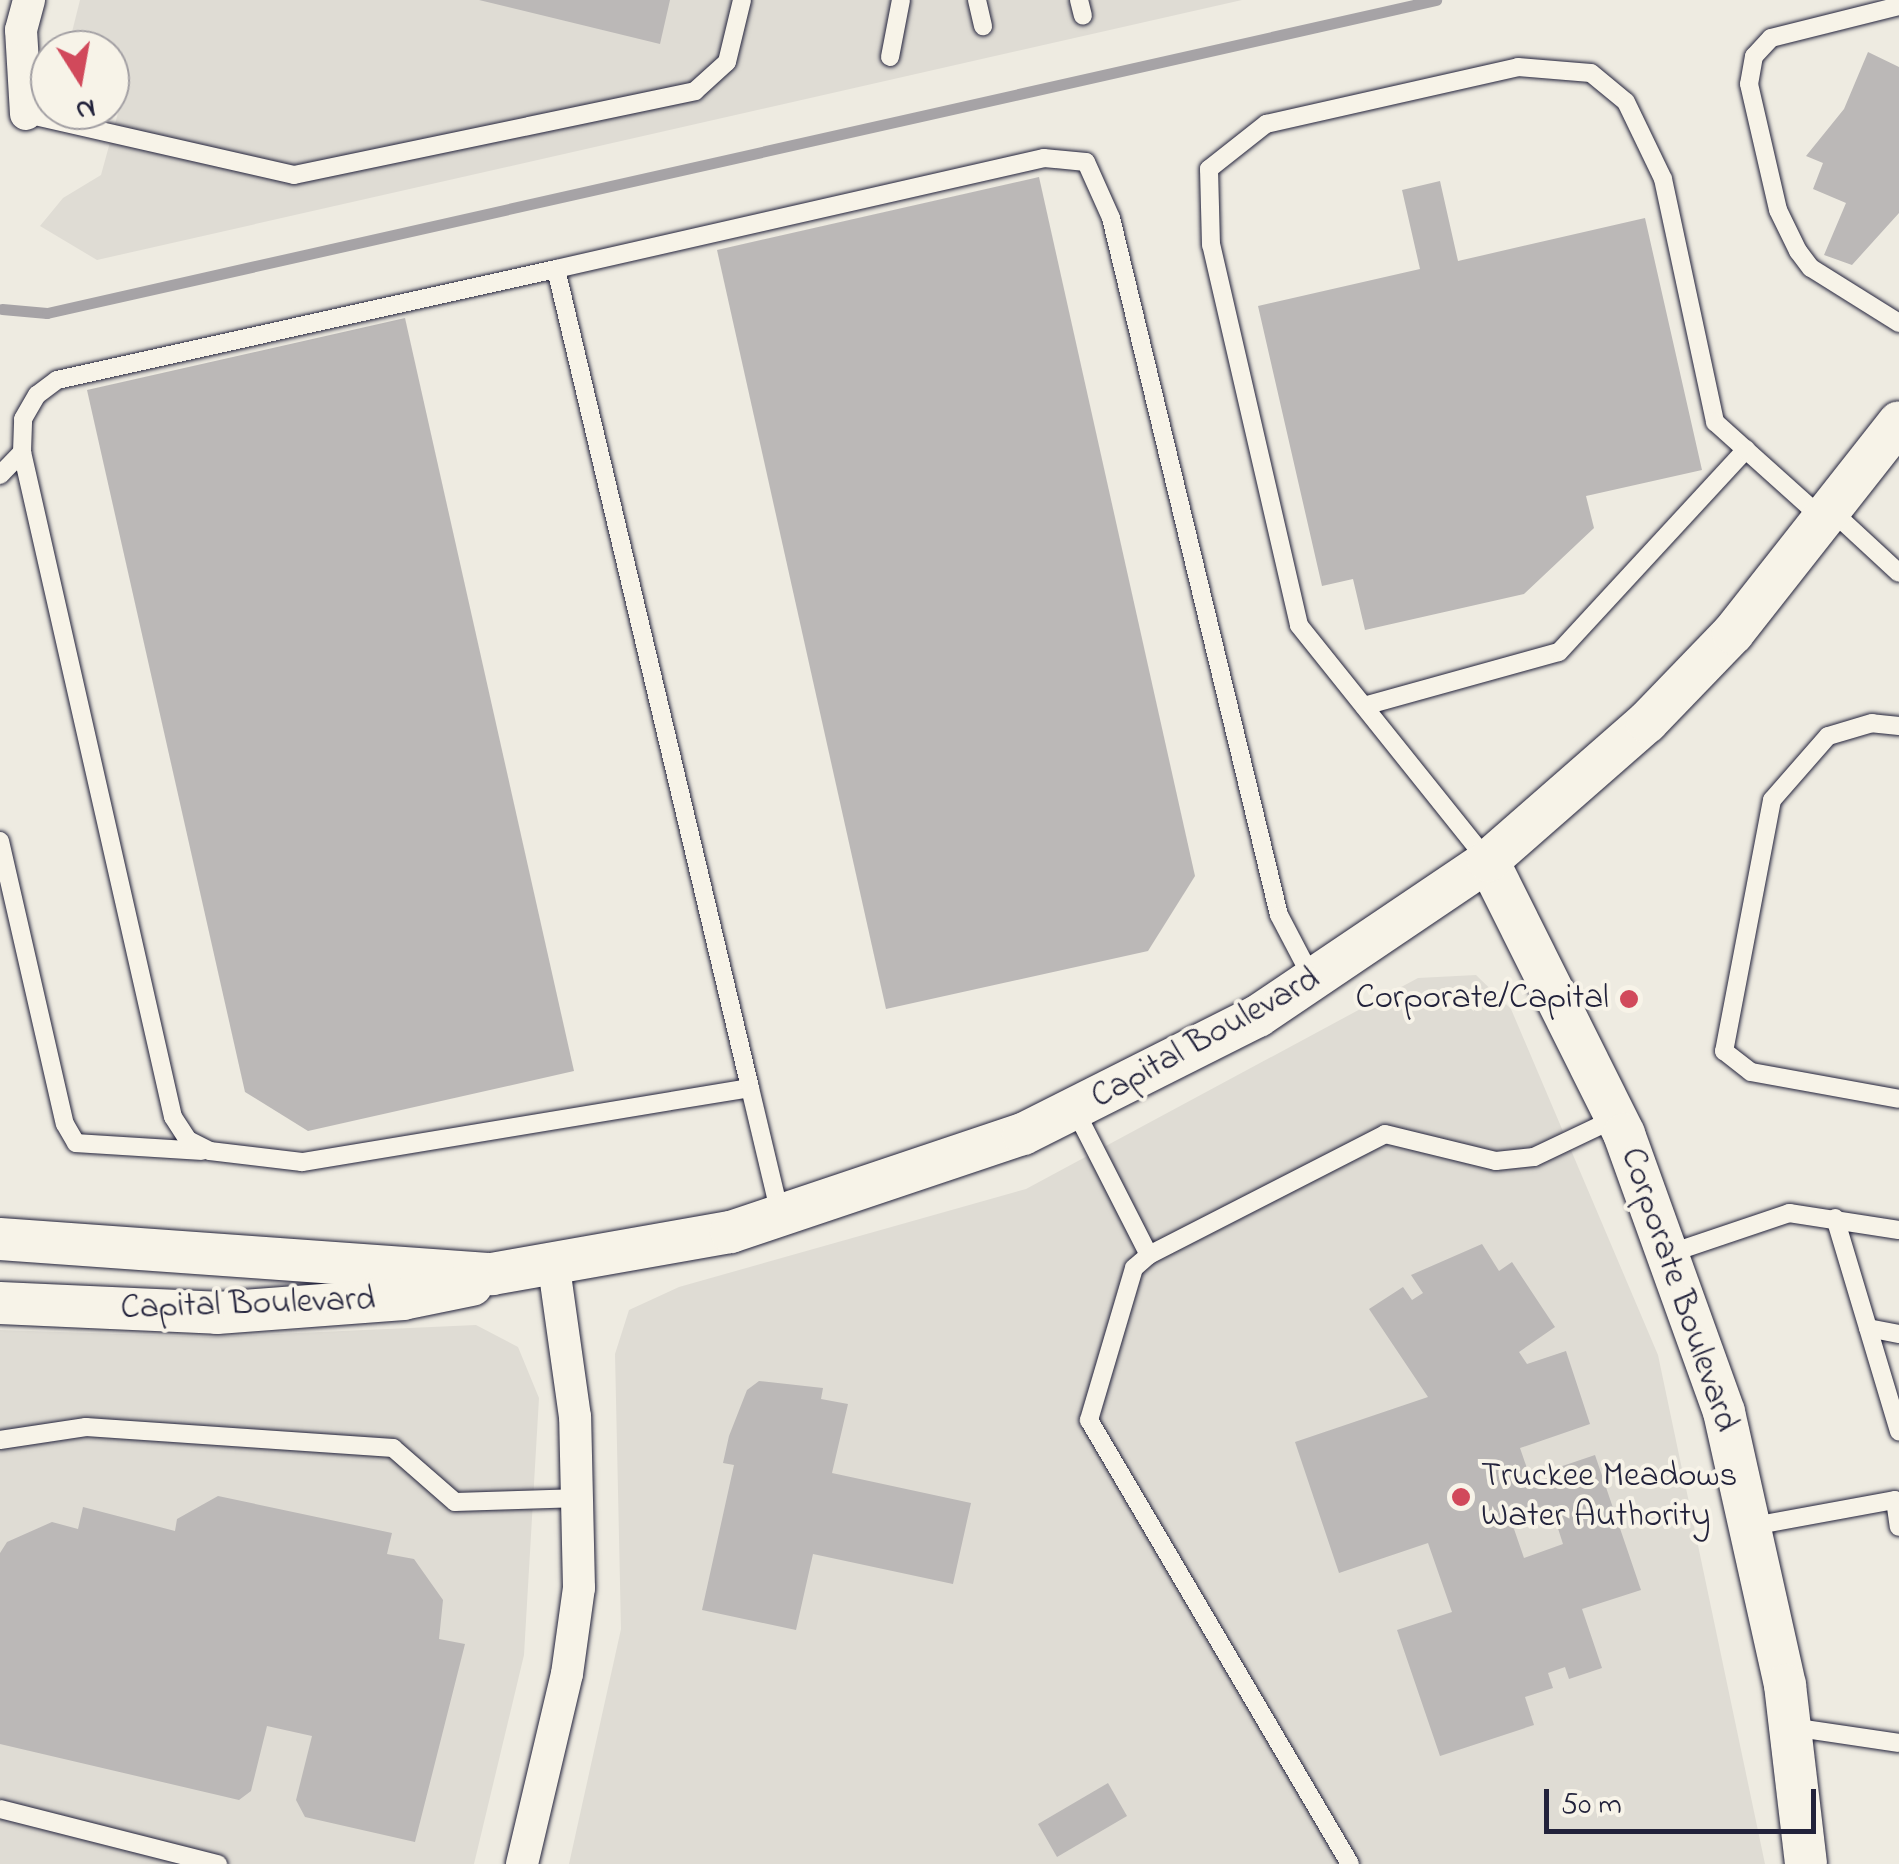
<!DOCTYPE html>
<style>
body{margin:0}
#map{position:relative;width:1899px;height:1864px;overflow:hidden;background:#eeebe1;font-family:"Indie Flower",sans-serif}
div>[style]{position:absolute}
[style*='--x']{left:calc(var(--x)*1px);top:calc(var(--y)*1px);width:calc(var(--w)*1px);rotate:calc(var(--a)*1deg)}
.built>*{inset:0;background:#dfdcd4}
.stream>*{height:11px;margin:-5.5px;padding:0 5.5px;transform-origin:5.5px;border-radius:5.5px;background:#a6a3a6}
.building>*{inset:0;background:#bbb8b7}
.roads{filter:drop-shadow(0 0 2px #22223b) drop-shadow(0 0 2px #22223b)}
.service>*{height:18px;margin:-9px;padding:0 9px;transform-origin:9px;border-radius:9px;background:#f7f3e8}
.minor>*{height:32px;margin:-16px;padding:0 16px;transform-origin:16px;border-radius:16px;background:#f7f3e8}
.tertiary>*{height:42px;margin:-21px;padding:0 21px;transform-origin:21px;border-radius:21px;background:#f7f3e8}
.dots>*{width:28px;height:28px;translate:-50% -50%;box-sizing:border-box;border:5px solid #f7f3e8;border-radius:50%}
span{translate:-50% -50%;white-space:nowrap;text-align:center;line-height:1.15;-webkit-text-stroke:8px #f7f3e8;paint-order:stroke}
.poi-label{font-size:35px;color:#22223b}
.right{translate:-100% -50%;text-align:right}
.left{translate:0 -50%;text-align:left}
.street-label{font-size:35px;color:#22223b}
.north{position:absolute;left:30px;top:30px;width:100px;height:100px;box-sizing:border-box;background:#f7f3e8;border:2px solid #a29fa3;border-radius:50%;rotate:169deg;font-size:28px;font-weight:700;line-height:40px;text-align:center;color:#22223b}
.north::after{content:'';display:block;margin:auto;width:35px;height:45px;background:#d1495b;clip-path:polygon(50% 0,100% 100%,50% 72%,0 100%)}
.scale{position:absolute;left:1544px;top:1789px;width:272px;height:45px;box-sizing:border-box;border:5px solid #22223b;border-top:0;padding-left:12px;font-size:30px;line-height:35px;white-space:nowrap;color:#22223b;-webkit-text-stroke:8px #f7f3e8;paint-order:stroke}
</style>
<div id="map">
<div class="built">
<i style="clip-path:polygon(80px 0,1242px 0,97px 260px,40px 226px,63px 198px,101px 175px,121px 102px,110px 89px,110px 50px,69px 44px)"></i>
<i style="clip-path:polygon(1476px 975px,1511px 1009px,1658px 1355px,1765px 1864px,569px 1864px,621px 1629px,615px 1354px,629px 1310px,679px 1287px,1026px 1189px,1418px 978px)"></i>
<i style="clip-path:polygon(476px 1325px,518px 1347px,539px 1398px,524px 1655px,474px 1864px,0 1864px,0 1330px,211px 1337px)"></i>
</div>
<div class="stream">
<i style="--x:2;--y:309;--w:45;--a:5.1"></i>
<i style="--x:47;--y:313;--w:1424;--a:-12.7"></i>
</div>
<div class="building">
<i style="clip-path:polygon(479px 0,670px 0,660px 44px)"></i>
<i style="clip-path:polygon(1868px 52px,1899px 67px,1899px 213px,1852px 265px,1824px 255px,1846px 203px,1813px 189px,1823px 163px,1806px 156px,1844px 109px)"></i>
<i style="clip-path:polygon(1039px 177px,1195px 876px,1148px 951px,886px 1009px,717px 250px)"></i>
<i style="clip-path:polygon(1440px 181px,1458px 261px,1645px 218px,1702px 470px,1586px 496px,1594px 528px,1524px 594px,1365px 630px,1353px 579px,1322px 586px,1258px 306px,1420px 269px,1402px 190px)"></i>
<i style="clip-path:polygon(405px 318px,574px 1071px,308px 1131px,245px 1092px,87px 390px)"></i>
<i style="clip-path:polygon(evenodd,1482px 1244px,1499px 1271px,1512px 1262px,1555px 1327px,1519px 1352px,1527px 1364px,1566px 1351px,1590px 1424px,1520px 1448px,1530px 1477px,1595px 1455px,1641px 1590px,1582px 1609px,1602px 1668px,1569px 1679px,1565px 1667px,1548px 1673px,1553px 1688px,1525px 1697px,1534px 1725px,1440px 1756px,1397px 1630px,1452px 1612px,1428px 1543px,1339px 1573px,1295px 1442px,1428px 1397px,1369px 1309px,1403px 1287px,1412px 1300px,1423px 1293px,1411px 1275px,1482px 1244px,1554px 1516px,1563px 1544px,1524px 1558px,1514px 1529px,1554px 1516px)"></i>
<i style="clip-path:polygon(759px 1381px,823px 1388px,821px 1399px,848px 1404px,832px 1473px,971px 1503px,953px 1584px,813px 1554px,796px 1630px,702px 1610px,734px 1465px,723px 1463px,729px 1436px,747px 1390px)"></i>
<i style="clip-path:polygon(218px 1496px,392px 1533px,387px 1554px,414px 1559px,443px 1600px,439px 1639px,465px 1644px,415px 1842px,305px 1817px,296px 1800px,312px 1736px,267px 1726px,251px 1791px,239px 1800px,0 1744px,0 1553px,7px 1542px,52px 1522px,78px 1529px,83px 1507px,175px 1531px,177px 1519px)"></i>
<i style="clip-path:polygon(1108px 1783px,1127px 1816px,1057px 1857px,1038px 1824px)"></i>
</div>
<div class="roads">
<div class="service">
<i style="--x:977;--y:0;--w:27;--a:77"></i>
<i style="--x:1079;--y:0;--w:16;--a:76"></i>
<i style="--x:1899;--y:6;--w:132;--a:166"></i>
<i style="--x:1771;--y:38;--w:25;--a:133"></i>
<i style="--x:1754;--y:56;--w:28;--a:100"></i>
<i style="--x:1749;--y:84;--w:129;--a:77"></i>
<i style="--x:1778;--y:210;--w:46;--a:64"></i>
<i style="--x:1798;--y:251;--w:21;--a:53"></i>
<i style="--x:1811;--y:268;--w:104;--a:32"></i>
<i style="--x:890;--y:57;--w:58;--a:-79.1"></i>
<i style="--x:26;--y:114;--w:275;--a:12.8"></i>
<i style="--x:294;--y:175;--w:410;--a:-11.8"></i>
<i style="--x:695;--y:91;--w:43;--a:-42.2"></i>
<i style="--x:727;--y:62;--w:64;--a:-76.4"></i>
<i style="--x:556;--y:269;--w:500;--a:-12.81"></i>
<i style="--x:1044;--y:158;--w:42;--a:5.4"></i>
<i style="--x:1086;--y:162;--w:61;--a:65.9"></i>
<i style="--x:1111;--y:218;--w:717;--a:76.45"></i>
<i style="--x:1279;--y:915;--w:71;--a:62.4"></i>
<i style="--x:0;--y:475;--w:32;--a:-46"></i>
<i style="--x:1834;--y:513;--w:88;--a:42.7"></i>
<i style="--x:1364;--y:706;--w:202;--a:-15.5"></i>
<i style="--x:1559;--y:652;--w:276;--a:-47.3"></i>
<i style="--x:1899;--y:726;--w:27;--a:-174"></i>
<i style="--x:1872;--y:723;--w:46;--a:163.5"></i>
<i style="--x:1828;--y:736;--w:85;--a:131.2"></i>
<i style="--x:1772;--y:800;--w:256;--a:100.8"></i>
<i style="--x:1724;--y:1051;--w:34;--a:38"></i>
<i style="--x:1751;--y:1072;--w:150;--a:10.3"></i>
<i style="--x:0;--y:841;--w:290;--a:77.1"></i>
<i style="--x:65;--y:1124;--w:22;--a:60"></i>
<i style="--x:76;--y:1143;--w:126;--a:3.6"></i>
<i style="--x:1487;--y:860;--w:301;--a:-128.7"></i>
<i style="--x:1299;--y:625;--w:390;--a:-103"></i>
<i style="--x:1211;--y:245;--w:76;--a:-91.5"></i>
<i style="--x:1209;--y:169;--w:73;--a:-38.3"></i>
<i style="--x:1266;--y:124;--w:258;--a:-12.7"></i>
<i style="--x:1518;--y:67;--w:73;--a:4.7"></i>
<i style="--x:1591;--y:73;--w:45;--a:39.6"></i>
<i style="--x:1626;--y:102;--w:85;--a:64.3"></i>
<i style="--x:1663;--y:179;--w:249;--a:77.9"></i>
<i style="--x:1715;--y:422;--w:144;--a:41.9"></i>
<i style="--x:750;--y:1088;--w:454;--a:170.6"></i>
<i style="--x:302;--y:1162;--w:93;--a:-173.2"></i>
<i style="--x:210;--y:1151;--w:25;--a:-153"></i>
<i style="--x:188;--y:1140;--w:27;--a:-123"></i>
<i style="--x:173;--y:1117;--w:682;--a:-102.79"></i>
<i style="--x:22;--y:452;--w:33;--a:-88"></i>
<i style="--x:23;--y:419;--w:28;--a:-60"></i>
<i style="--x:37;--y:395;--w:25;--a:-37"></i>
<i style="--x:57;--y:380;--w:511;--a:-12.54"></i>
<i style="--x:556;--y:269;--w:842;--a:76.67"></i>
<i style="--x:750;--y:1088;--w:134;--a:76.6"></i>
<i style="--x:1075;--y:1110;--w:163;--a:63"></i>
<i style="--x:1149;--y:1255;--w:265;--a:-27.1"></i>
<i style="--x:1385;--y:1134;--w:114;--a:13.7"></i>
<i style="--x:1496;--y:1161;--w:38;--a:-6"></i>
<i style="--x:1534;--y:1157;--w:91;--a:-25.4"></i>
<i style="--x:1835;--y:1218;--w:223;--a:73.3"></i>
<i style="--x:1671;--y:1253;--w:125;--a:-18.7"></i>
<i style="--x:1789;--y:1213;--w:111;--a:8.8"></i>
<i style="--x:1149;--y:1255;--w:20;--a:139"></i>
<i style="--x:1134;--y:1268;--w:159;--a:106.5"></i>
<i style="--x:1089;--y:1420;--w:515;--a:59.55"></i>
<i style="--x:1868;--y:1328;--w:32;--a:11"></i>
<i style="--x:0;--y:1440;--w:87;--a:-8.6"></i>
<i style="--x:86;--y:1427;--w:308;--a:3.9"></i>
<i style="--x:393;--y:1448;--w:82;--a:41.1"></i>
<i style="--x:455;--y:1502;--w:126;--a:-1.8"></i>
<i style="--x:1753;--y:1526;--w:144;--a:-10.4"></i>
<i style="--x:1895;--y:1500;--w:27;--a:82"></i>
<i style="--x:1791;--y:1727;--w:109;--a:8.4"></i>
<i style="--x:0;--y:1809;--w:225;--a:14.2"></i>
</div>
<div class="minor">
<i style="--x:26;--y:114;--w:84;--a:-93.4"></i>
<i style="--x:21;--y:30;--w:31;--a:-75"></i>
<i style="--x:522;--y:1864;--w:195;--a:-76.7"></i>
<i style="--x:567;--y:1674;--w:87;--a:-82.1"></i>
<i style="--x:579;--y:1588;--w:171;--a:-91.3"></i>
<i style="--x:575;--y:1417;--w:151;--a:-98"></i>
</div>
<div class="tertiary">
<i style="--x:1488;--y:861;--w:305;--a:63.5"></i>
<i style="--x:1624;--y:1134;--w:295;--a:70.2"></i>
<i style="--x:1724;--y:1412;--w:280;--a:77.4"></i>
<i style="--x:1785;--y:1685;--w:180;--a:83.3"></i>
<i style="--x:0;--y:1239;--w:493;--a:4.1"></i>
<i style="--x:492;--y:1274;--w:243;--a:-10"></i>
<i style="--x:731;--y:1232;--w:308;--a:-18.6"></i>
<i style="--x:1023;--y:1134;--w:263;--a:-26.7"></i>
<i style="--x:1258;--y:1016;--w:277;--a:-34"></i>
<i style="--x:1488;--y:861;--w:211;--a:-41.2"></i>
<i style="--x:1647;--y:722;--w:124;--a:-46"></i>
<i style="--x:1733;--y:633;--w:268;--a:-51.8"></i>
<i style="--x:0;--y:1303;--w:217;--a:2.6"></i>
<i style="--x:217;--y:1313;--w:187;--a:-4.3"></i>
<i style="--x:403;--y:1299;--w:70;--a:-11.5"></i>
</div>
</div>
<div class="dots">
<i style="left:1629px;top:999px;background:#d1495b"></i>
<i style="left:1461px;top:1497px;background:#d1495b"></i>
</div>
<div class="poi-label">
<span class="right" style="left:1609px;top:999px">Corporate/Capital</span>
<span class="left" style="left:1481px;top:1497px">Truckee Meadows<br>Water Authority</span>
</div>
<div class="street-label">
<span style="left:1206px;top:1039px;rotate:-29deg">Capital Boulevard</span>
<span style="left:1678px;top:1290px;rotate:71deg">Corporate Boulevard</span>
<span style="left:248px;top:1305px;rotate:-2deg">Capital Boulevard</span>
</div>
<div class="north">N</div>
<div class="scale">50 m</div>
</div>
